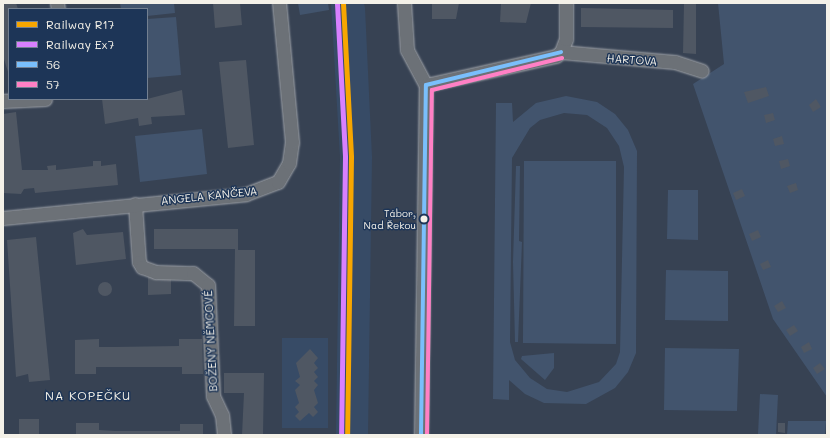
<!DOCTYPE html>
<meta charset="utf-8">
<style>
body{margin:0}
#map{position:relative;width:830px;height:438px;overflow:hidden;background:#374253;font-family:Mali,sans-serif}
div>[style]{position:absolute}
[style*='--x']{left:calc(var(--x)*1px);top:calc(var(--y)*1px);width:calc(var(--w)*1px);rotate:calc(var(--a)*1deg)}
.built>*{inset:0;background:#374b66}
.green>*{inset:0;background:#42546d}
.building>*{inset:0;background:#4f5763}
.round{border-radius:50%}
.roads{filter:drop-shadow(0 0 1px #9da1a7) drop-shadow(0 0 1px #9da1a7)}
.street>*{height:13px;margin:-6.5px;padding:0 6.5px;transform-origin:6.5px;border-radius:6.5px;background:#6c7177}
.bus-1>*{height:4px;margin:-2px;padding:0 2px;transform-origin:2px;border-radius:2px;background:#7abffc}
.bus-2>*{height:4px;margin:-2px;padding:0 2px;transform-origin:2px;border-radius:2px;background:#ff80c5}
.rail-1>*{height:5px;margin:-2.5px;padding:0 2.5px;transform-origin:2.5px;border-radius:2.5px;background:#f7a600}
.rail-2>*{height:5px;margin:-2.5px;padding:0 2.5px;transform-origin:2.5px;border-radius:2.5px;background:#d880ff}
.dots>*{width:11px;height:11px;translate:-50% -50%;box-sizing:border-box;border:2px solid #1d3557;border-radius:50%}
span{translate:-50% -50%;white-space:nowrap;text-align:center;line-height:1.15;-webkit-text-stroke:3px #1d3557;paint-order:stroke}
.bus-label{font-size:10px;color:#f4f1e8}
.right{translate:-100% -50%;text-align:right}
.street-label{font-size:11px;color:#f4f1e8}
.neighbourhood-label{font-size:12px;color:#f4f1e8;letter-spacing:1px}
.frame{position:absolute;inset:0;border:4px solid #f4f1e8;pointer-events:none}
.legend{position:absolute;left:8px;top:8px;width:140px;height:92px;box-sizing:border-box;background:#1d3557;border:1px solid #738091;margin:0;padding:5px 7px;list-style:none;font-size:12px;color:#f4f1e8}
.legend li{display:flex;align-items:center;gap:8px;height:20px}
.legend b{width:20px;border:1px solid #738091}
</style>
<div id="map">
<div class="built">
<i style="clip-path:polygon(331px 3px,364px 3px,365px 8px,372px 157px,368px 435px,336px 435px,340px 157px)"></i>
<i style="clip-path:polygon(282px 338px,328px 338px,328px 428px,282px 428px)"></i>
</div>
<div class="green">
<i style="clip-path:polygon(120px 3px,174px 3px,175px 13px,147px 16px,147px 9px,121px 9px)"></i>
<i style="clip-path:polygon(298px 3px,328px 3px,329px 10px,300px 15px)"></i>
<i style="clip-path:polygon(718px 3px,827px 3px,827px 397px,773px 319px,693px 84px,724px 64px)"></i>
<i style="clip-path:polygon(176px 17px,181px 75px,147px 78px,147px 19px)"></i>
<i style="clip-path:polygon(evenodd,566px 96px,597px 102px,615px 114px,628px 130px,637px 151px,636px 353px,628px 372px,615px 388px,586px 404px,544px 403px,525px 394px,509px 380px,509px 400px,493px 399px,496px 103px,512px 103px,513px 122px,536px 103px,566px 96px,564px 113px,587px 115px,607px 128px,619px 146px,624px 167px,620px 352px,616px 364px,599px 382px,567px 392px,547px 389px,530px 378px,515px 360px,510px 342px,512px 158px,530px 128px,540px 120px,564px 113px)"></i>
<i style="clip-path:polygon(202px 129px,207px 174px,140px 182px,135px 136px)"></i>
<i style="clip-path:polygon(524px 161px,616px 161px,616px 344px,523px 343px)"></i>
<i style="clip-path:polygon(516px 166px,520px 166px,519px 241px,522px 242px,518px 342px,515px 342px,513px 262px)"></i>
<i style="clip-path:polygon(668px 190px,698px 190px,698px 240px,667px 239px)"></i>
<i style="clip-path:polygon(666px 270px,728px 271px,728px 321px,665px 320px)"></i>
<i style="clip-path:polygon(665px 348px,739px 349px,737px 411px,664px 410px)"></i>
<i style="clip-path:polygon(554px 353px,554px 368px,545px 380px,521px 359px,522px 356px)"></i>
<i style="clip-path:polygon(760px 394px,778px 395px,776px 435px,758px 434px)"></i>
<i style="clip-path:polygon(788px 421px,826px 421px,825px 435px,787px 435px)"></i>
</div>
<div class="building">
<i style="clip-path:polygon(4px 3px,16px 3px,18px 9px,9px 9px,9px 75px,3px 56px)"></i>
<i style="clip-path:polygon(213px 3px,240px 3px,242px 25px,215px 28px)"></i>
<i style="clip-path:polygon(432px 3px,459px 3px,456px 19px,432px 19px)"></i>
<i style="clip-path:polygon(501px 3px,531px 3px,526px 23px,500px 22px)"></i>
<i style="clip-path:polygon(684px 4px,696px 4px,696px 54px,683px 53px)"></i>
<i style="clip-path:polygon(581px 8px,673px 10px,673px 28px,581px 27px)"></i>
<i style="clip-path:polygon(246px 60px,254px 145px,228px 148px,219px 62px)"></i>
<i style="clip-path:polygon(766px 87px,769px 96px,748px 103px,744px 92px)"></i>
<i style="clip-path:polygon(182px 90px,185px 115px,151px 117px,152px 124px,139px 126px,138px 118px,105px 124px,102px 99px,147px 99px)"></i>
<i style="clip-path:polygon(816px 99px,821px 107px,813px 112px,809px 105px)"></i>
<i style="clip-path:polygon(16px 112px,22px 170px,48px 170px,47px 166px,56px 165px,56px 170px,93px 166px,93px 161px,101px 161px,101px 166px,116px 164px,118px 185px,35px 193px,34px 188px,24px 189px,21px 194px,3px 193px,3px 114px)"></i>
<i style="clip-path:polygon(773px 113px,775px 120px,766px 123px,764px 115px)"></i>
<i style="clip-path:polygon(782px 136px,784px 144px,775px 146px,773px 139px)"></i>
<i style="clip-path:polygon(788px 159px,790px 166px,781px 169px,779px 161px)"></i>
<i style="clip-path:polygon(796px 183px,798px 190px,790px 193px,787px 186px)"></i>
<i style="clip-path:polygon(742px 189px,745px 196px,736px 200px,733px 193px)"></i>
<i style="clip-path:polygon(83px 229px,87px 235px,123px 232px,126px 259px,76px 265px,73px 233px)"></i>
<i style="clip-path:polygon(154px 229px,238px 229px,238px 250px,255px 250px,255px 326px,234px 326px,235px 249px,154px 249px)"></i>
<i style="clip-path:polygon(758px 230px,761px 237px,752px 241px,749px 234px)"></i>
<i style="clip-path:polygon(36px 237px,50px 380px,29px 382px,28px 374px,16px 377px,7px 240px)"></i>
<i style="clip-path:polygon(768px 260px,771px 267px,763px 270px,760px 264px)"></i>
<i style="clip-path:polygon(148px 277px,171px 277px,171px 294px,148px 295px)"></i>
<i class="round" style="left:98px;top:282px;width:14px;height:14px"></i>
<i style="clip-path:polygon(782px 301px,786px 308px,778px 312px,774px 306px)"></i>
<i style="clip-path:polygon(794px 325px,798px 331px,790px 336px,786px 330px)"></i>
<i style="clip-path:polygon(99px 339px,99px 347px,114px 347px,179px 346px,179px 339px,202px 339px,203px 374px,182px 374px,182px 367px,96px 367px,96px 374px,75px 374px,75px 340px)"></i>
<i style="clip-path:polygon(809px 342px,812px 349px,804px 353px,801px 347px)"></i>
<i style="clip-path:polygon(310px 349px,318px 358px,314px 363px,318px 368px,314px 372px,318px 377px,314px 381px,318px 385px,314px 390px,318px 403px,314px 407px,318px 412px,313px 417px,309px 413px,300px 421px,295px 416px,299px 412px,295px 407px,299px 403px,295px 390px,300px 385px,295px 381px,300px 377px,296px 363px)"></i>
<i style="clip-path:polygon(820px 363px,825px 369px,817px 374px,813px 368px)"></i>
<i style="clip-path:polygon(224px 373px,264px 373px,263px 435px,242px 435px,244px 393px,224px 393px)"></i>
<i style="clip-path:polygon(19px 419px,39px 419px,39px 435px,19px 435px)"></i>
<i style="clip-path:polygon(76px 423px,99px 423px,99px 430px,115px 431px,180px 431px,180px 424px,203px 424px,203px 435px,76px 435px)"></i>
<i style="clip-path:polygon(778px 423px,785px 423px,785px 433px,778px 432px)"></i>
</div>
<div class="roads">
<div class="street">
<i style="--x:57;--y:3;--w:6;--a:81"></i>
<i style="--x:404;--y:3;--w:47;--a:86.3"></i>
<i style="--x:407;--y:50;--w:40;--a:62"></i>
<i style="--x:561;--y:52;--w:114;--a:5"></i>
<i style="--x:675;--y:62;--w:28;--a:18"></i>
<i style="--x:426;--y:85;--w:133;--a:-12.6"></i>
<i style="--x:556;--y:56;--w:6;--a:-39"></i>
<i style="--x:561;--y:52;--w:14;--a:-69"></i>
<i style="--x:566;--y:39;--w:36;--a:-90"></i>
<i style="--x:3;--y:101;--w:42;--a:-2.7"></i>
<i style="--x:135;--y:204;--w:58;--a:86.1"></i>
<i style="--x:139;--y:262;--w:6;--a:59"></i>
<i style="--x:142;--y:267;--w:15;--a:20"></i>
<i style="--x:156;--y:272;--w:37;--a:2"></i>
<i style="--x:193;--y:273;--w:19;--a:39"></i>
<i style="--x:208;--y:285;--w:111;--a:87.4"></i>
<i style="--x:213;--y:396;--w:21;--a:65"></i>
<i style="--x:222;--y:415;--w:20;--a:84"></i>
<i style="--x:3;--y:218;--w:244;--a:-5.6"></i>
<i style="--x:246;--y:194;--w:34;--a:-21"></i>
<i style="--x:278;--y:182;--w:22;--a:-60"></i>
<i style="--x:289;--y:163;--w:21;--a:-82"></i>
<i style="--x:292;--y:142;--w:140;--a:-95.3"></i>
<i style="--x:421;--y:435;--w:350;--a:-89.2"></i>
</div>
</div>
<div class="bus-1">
<i style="--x:421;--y:435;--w:350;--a:-89.2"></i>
<i style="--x:426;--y:85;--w:139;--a:-13.7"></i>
</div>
<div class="bus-2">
<i style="--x:427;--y:435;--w:345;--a:-89.2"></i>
<i style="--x:432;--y:90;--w:134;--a:-13.8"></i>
</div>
<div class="rail-1">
<i style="--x:343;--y:3;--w:154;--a:87"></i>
<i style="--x:351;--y:157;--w:278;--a:90.8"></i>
</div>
<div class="rail-2">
<i style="--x:337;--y:3;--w:154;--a:87"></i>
<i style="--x:345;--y:157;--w:278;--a:90.8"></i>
</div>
<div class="dots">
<i style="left:424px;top:219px;background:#f4f1e8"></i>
</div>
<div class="bus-label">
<span class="right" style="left:416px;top:219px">Tábor,<br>Nad Řekou</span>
</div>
<div class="street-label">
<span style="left:632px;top:60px;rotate:4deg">HARTOVA</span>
<span style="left:209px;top:196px;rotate:-6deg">ANGELA KANČEVA</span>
<span style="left:211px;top:341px;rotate:-93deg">BOŽENY NĚMCOVÉ</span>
</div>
<div class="neighbourhood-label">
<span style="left:88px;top:396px">NA KOPEČKU</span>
</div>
<div class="frame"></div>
<ul class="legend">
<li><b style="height:5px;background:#f7a600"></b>Railway R17</li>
<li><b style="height:5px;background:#d880ff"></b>Railway Ex7</li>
<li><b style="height:5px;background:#7abffc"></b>56</li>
<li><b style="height:5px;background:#ff80c5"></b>57</li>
</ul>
</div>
